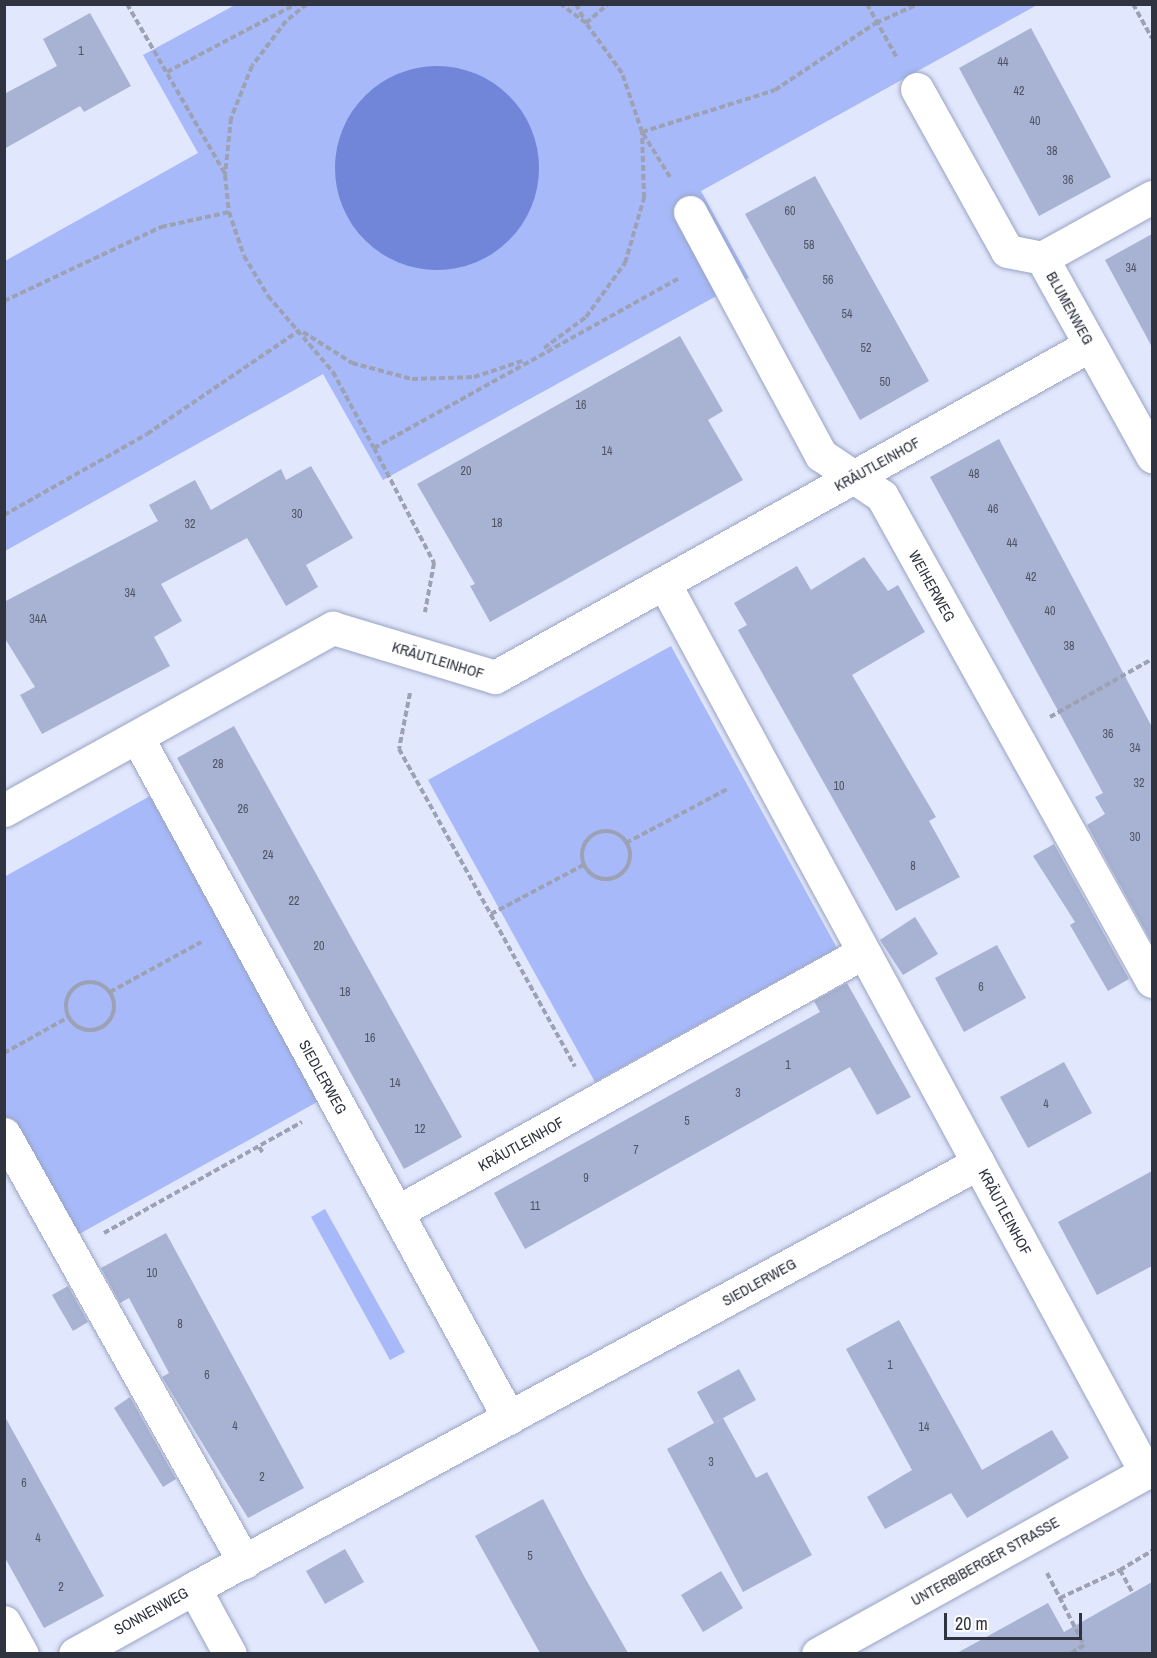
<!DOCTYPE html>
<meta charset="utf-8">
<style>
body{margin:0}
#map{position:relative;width:1157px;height:1658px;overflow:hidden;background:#e1e7fc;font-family:"Archivo Narrow",sans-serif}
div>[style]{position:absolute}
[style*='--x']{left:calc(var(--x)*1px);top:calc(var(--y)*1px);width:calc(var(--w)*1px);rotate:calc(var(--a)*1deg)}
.green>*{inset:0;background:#a7b9f8}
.water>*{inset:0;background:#7185d9}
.round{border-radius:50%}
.building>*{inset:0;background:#a8b2d2}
.path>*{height:4px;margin-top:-2px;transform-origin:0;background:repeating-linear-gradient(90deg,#9ca1b3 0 6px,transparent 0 9px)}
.path>.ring{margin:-2px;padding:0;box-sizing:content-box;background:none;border:4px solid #9ca1b3;border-radius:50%}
.roads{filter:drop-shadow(0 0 2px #99a3c3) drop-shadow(0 0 2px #99a3c3)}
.minor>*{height:33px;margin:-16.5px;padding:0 16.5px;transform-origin:16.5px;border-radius:16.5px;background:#fff}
span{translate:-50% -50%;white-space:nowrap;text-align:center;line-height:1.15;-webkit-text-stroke:4.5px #fff;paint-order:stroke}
.number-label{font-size:12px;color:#4e5465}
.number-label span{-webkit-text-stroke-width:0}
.street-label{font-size:15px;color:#303441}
.frame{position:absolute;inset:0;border:6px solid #303441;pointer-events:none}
.scale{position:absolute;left:944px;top:1613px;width:138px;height:27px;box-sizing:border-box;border:3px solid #303441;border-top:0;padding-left:8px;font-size:18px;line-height:21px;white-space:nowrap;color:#303441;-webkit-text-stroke:4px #fff;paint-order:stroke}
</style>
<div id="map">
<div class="green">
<i style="clip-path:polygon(235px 5px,1037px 5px,701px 191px,749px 278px,383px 480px,323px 374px,5px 551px,5px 261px,198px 153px,143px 55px)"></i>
<i style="clip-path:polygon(671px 646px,837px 948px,595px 1082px,428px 780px)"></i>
<i style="clip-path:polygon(150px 796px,319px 1101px,72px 1238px,5px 1116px,4px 877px)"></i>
<i style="clip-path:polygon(325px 1209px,405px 1352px,390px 1360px,311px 1217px)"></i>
</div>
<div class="water">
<i class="round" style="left:335px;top:66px;width:204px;height:204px"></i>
</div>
<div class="building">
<i style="clip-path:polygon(90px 13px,131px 86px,84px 112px,80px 106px,4px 149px,4px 94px,57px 66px,43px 39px)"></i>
<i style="clip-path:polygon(1031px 28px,1111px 177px,1039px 216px,959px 68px)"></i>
<i style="clip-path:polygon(815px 176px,929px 381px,860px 420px,745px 214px)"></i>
<i style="clip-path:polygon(1152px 234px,1152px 347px,1105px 260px)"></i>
<i style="clip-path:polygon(680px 336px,723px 411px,708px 420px,743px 480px,490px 622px,470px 586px,475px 584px,417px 484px)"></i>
<i style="clip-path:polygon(999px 439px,1152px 727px,1152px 943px,1087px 825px,1105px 814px,1095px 797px,1103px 793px,930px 477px)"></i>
<i style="clip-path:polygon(311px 466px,353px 538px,306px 565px,318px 587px,286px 606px,247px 538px,161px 584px,182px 621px,154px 637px,170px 666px,42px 734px,20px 695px,35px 687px,4px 637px,4px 602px,158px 521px,149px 505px,195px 480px,211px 510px,281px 469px,286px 480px)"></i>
<i style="clip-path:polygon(864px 557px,888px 591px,898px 585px,925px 632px,852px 675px,936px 817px,929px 821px,960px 877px,896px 911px,738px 630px,747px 625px,734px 603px,797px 566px,811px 590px)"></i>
<i style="clip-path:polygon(234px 726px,462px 1137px,404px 1169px,177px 758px)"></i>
<i style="clip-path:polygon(1054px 844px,1129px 979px,1108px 991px,1070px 925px,1075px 922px,1033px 856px)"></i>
<i style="clip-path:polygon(915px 917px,938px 954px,903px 975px,880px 940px)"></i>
<i style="clip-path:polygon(997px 945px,1026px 998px,964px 1032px,935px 978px)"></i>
<i style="clip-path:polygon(847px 983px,911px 1097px,877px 1115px,850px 1067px,525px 1249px,494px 1193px,820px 1012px,814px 1001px)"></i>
<i style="clip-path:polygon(1064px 1062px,1092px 1113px,1028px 1148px,1000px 1097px)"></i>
<i style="clip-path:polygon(1152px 1171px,1152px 1266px,1097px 1295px,1058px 1222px)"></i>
<i style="clip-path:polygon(166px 1233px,304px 1488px,248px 1518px,162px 1377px,169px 1373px,129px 1298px,120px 1303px,101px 1268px)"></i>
<i style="clip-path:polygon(68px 1286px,88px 1322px,73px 1331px,52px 1295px)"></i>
<i style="clip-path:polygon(899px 1320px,982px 1470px,1052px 1430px,1069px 1458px,967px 1518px,951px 1493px,885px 1529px,867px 1497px,912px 1470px,846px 1349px)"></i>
<i style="clip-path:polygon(739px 1369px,756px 1400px,714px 1423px,697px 1392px)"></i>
<i style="clip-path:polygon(130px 1397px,176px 1479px,163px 1487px,114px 1408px)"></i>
<i style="clip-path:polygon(4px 1415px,104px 1596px,44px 1628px,4px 1556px)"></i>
<i style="clip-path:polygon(723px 1418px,756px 1478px,767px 1472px,812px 1555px,743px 1592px,667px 1449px)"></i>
<i style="clip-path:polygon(543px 1499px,585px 1578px,628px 1653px,540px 1653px,475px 1536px)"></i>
<i style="clip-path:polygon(345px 1549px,364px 1582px,325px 1604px,306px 1571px)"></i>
<i style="clip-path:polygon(721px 1571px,743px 1608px,703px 1632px,681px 1595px)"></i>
<i style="clip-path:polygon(1152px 1582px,1152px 1653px,957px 1653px,1048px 1603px,1064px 1632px)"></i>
</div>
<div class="path">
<i style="--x:127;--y:4;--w:196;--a:60"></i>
<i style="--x:307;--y:4;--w:27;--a:141"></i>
<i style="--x:286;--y:21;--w:56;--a:127.1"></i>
<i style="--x:252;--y:66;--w:56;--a:112"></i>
<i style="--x:231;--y:118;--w:57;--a:96"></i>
<i style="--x:225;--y:175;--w:37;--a:84"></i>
<i style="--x:229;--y:212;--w:46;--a:71.2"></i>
<i style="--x:244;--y:256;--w:47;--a:59"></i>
<i style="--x:268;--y:296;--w:100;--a:49.5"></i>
<i style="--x:333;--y:372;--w:86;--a:61.7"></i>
<i style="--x:374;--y:448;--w:350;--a:-29.1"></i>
<i style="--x:576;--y:4;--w:21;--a:62"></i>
<i style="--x:586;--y:23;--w:29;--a:-41"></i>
<i style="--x:867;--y:4;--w:60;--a:60.9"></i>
<i style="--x:1133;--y:4;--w:39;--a:61"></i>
<i style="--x:167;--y:72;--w:146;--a:-27.8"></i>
<i style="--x:670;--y:177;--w:53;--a:-121.9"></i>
<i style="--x:642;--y:132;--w:139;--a:-17.5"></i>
<i style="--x:775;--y:90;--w:121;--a:-33.6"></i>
<i style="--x:876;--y:23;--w:46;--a:-24.3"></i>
<i style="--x:4;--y:301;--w:174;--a:-25.2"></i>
<i style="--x:161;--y:227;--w:70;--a:-12.4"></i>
<i style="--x:303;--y:332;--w:58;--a:32.3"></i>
<i style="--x:352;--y:363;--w:62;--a:14.9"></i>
<i style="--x:412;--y:379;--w:62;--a:-1.8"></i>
<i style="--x:474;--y:377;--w:51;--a:-18.4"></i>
<i style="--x:544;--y:348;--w:52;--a:-36.4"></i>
<i style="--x:586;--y:317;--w:67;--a:-54.2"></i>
<i style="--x:625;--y:263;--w:68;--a:-73.7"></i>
<i style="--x:644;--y:198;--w:66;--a:-91.7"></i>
<i style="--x:642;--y:132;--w:62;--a:-108.7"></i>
<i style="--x:622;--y:73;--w:62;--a:-125.8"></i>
<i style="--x:586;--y:23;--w:31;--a:-143"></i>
<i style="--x:374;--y:448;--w:130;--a:62.4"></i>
<i style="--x:434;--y:563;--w:50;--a:100.4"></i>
<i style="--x:4;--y:515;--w:164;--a:-29.5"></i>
<i style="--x:147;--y:434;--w:185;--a:-34.2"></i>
<i style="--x:410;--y:693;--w:57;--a:101.1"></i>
<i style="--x:399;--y:749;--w:363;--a:61"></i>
<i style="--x:1050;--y:717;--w:117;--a:-29.6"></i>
<i class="ring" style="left:582px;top:831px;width:44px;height:44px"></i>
<i style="--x:626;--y:843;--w:117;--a:-28.1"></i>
<i style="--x:491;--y:914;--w:104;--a:-28"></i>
<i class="ring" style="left:66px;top:982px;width:44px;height:44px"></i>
<i style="--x:110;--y:992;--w:104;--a:-28.8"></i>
<i style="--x:4;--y:1053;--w:74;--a:-29"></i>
<i style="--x:259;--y:1147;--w:7;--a:56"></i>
<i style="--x:104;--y:1233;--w:227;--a:-29.3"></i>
<i style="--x:1120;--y:1570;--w:37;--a:-31"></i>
<i style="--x:1047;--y:1573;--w:81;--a:62.8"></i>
<i style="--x:1084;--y:1645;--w:17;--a:147"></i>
<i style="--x:1060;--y:1598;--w:66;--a:-25"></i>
<i style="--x:1120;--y:1570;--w:26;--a:61"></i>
</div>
<div class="roads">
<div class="minor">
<i style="--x:917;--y:89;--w:185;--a:60.9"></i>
<i style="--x:1007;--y:251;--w:36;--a:11"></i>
<i style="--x:1042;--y:258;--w:227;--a:60.9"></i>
<i style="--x:690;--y:212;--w:276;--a:61.7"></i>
<i style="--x:821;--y:455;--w:73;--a:33.9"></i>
<i style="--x:882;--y:496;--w:555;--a:60.9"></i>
<i style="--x:1042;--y:258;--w:126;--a:-29"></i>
<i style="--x:664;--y:583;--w:1012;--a:61.56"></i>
<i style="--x:137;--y:737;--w:776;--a:61.35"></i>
<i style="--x:4;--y:810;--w:376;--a:-29"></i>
<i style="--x:333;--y:628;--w:169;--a:16.8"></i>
<i style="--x:495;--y:677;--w:681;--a:-29.16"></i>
<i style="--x:4;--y:1134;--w:491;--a:60.7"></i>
<i style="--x:397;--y:1212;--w:534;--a:-29.11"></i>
<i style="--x:194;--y:1588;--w:892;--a:-28.46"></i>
<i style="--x:4;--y:1622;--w:37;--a:61"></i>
<i style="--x:75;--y:1654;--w:136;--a:-29"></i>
<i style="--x:194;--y:1588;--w:75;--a:61.4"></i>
<i style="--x:818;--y:1654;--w:382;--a:-29"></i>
</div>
</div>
<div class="number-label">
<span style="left:81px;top:52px">1</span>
<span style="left:1003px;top:63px">44</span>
<span style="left:1019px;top:92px">42</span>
<span style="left:1035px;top:122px">40</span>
<span style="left:1052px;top:152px">38</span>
<span style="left:1068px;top:181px">36</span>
<span style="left:790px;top:212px">60</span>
<span style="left:809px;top:246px">58</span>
<span style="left:1131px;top:269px">34</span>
<span style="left:828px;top:281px">56</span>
<span style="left:847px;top:315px">54</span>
<span style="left:866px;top:349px">52</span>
<span style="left:885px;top:383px">50</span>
<span style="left:581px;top:406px">16</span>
<span style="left:607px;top:452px">14</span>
<span style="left:466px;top:472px">20</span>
<span style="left:974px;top:475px">48</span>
<span style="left:993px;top:510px">46</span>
<span style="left:297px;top:515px">30</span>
<span style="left:497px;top:524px">18</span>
<span style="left:190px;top:525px">32</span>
<span style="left:1012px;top:544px">44</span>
<span style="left:1031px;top:578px">42</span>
<span style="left:130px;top:594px">34</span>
<span style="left:1050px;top:612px">40</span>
<span style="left:38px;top:620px">34A</span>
<span style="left:1069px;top:647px">38</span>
<span style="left:1108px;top:735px">36</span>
<span style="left:1135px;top:749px">34</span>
<span style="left:218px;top:765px">28</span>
<span style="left:1139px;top:784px">32</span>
<span style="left:839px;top:787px">10</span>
<span style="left:243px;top:810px">26</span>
<span style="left:1135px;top:838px">30</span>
<span style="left:268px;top:856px">24</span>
<span style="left:913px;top:867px">8</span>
<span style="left:294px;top:902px">22</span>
<span style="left:319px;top:947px">20</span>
<span style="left:981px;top:988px">6</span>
<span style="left:345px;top:993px">18</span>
<span style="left:370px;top:1039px">16</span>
<span style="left:788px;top:1066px">1</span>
<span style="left:395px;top:1084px">14</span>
<span style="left:738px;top:1094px">3</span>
<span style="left:1046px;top:1105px">4</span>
<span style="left:687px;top:1122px">5</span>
<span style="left:420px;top:1130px">12</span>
<span style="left:636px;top:1151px">7</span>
<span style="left:586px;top:1179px">9</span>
<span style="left:535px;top:1207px">11</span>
<span style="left:152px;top:1274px">10</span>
<span style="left:180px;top:1325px">8</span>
<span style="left:890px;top:1366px">1</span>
<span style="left:207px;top:1376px">6</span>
<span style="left:235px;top:1427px">4</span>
<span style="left:924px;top:1428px">14</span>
<span style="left:711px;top:1463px">3</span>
<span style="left:262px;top:1478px">2</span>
<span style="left:24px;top:1484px">6</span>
<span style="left:38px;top:1539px">4</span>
<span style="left:530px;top:1557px">5</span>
<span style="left:61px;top:1588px">2</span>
</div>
<div class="street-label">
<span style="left:1070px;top:308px;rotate:61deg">BLUMENWEG</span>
<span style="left:877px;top:464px;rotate:-29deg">KRÄUTLEINHOF</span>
<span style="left:932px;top:586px;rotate:61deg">WEIHERWEG</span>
<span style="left:438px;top:660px;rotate:17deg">KRÄUTLEINHOF</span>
<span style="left:323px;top:1077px;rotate:61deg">SIEDLERWEG</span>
<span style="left:521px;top:1144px;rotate:-29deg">KRÄUTLEINHOF</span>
<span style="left:1005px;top:1212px;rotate:62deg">KRÄUTLEINHOF</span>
<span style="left:759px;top:1282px;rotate:-29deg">SIEDLERWEG</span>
<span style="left:985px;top:1561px;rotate:-29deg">UNTERBIBERGER STRASSE</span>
<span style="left:151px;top:1611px;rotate:-29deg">SONNENWEG</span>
</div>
<div class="frame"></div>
<div class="scale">20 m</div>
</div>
